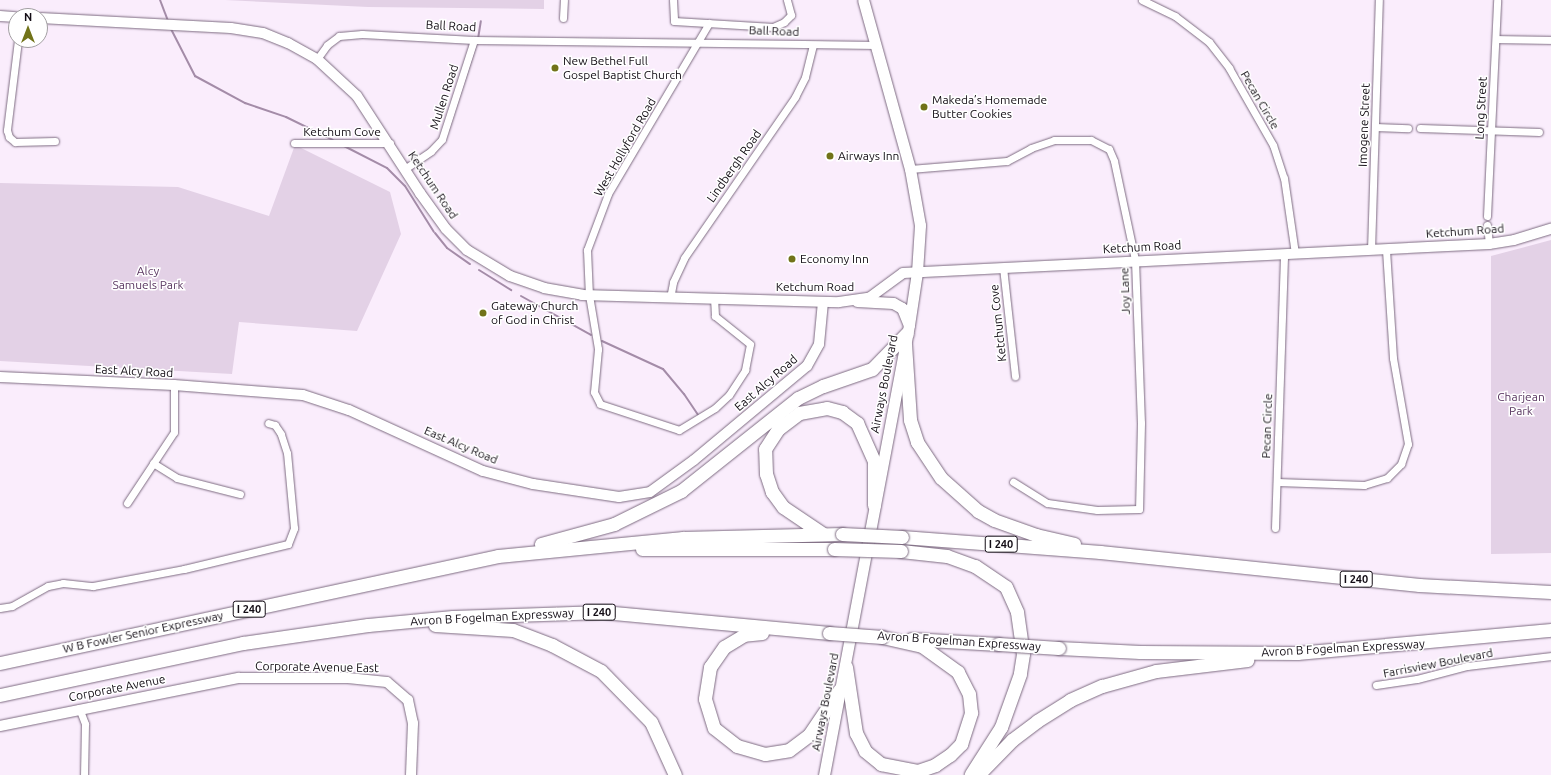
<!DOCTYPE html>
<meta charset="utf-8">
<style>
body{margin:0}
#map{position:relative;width:1551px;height:775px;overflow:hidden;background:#faedfc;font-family:Ubuntu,sans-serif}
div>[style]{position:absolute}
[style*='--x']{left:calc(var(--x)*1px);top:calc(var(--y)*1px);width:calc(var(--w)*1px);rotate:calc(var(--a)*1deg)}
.green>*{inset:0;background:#e3d1e6}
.stream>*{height:2px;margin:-1px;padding:0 1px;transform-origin:1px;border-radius:1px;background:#a48ca8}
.roads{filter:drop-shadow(0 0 1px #7d6b81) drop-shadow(0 0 1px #7d6b81)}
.street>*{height:7px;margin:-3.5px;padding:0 3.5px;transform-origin:3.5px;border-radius:3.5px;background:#fff}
.secondary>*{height:10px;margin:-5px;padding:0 5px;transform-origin:5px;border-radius:5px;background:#fff}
.primary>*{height:11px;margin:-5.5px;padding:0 5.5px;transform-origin:5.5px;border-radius:5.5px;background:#fff}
.highway>*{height:13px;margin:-6.5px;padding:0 6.5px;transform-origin:6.5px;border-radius:6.5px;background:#fff}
.bridges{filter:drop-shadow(0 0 1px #7d6b81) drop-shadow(0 0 1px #7d6b81)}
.highway-bridge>*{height:13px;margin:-6.5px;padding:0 6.5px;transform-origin:6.5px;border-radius:6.5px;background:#fff}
.dots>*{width:11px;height:11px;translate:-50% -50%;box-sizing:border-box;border:2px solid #fff;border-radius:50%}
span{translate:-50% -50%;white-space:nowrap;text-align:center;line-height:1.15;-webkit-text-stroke:3px #fff;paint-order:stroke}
.shield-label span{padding:1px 3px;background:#fff;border:1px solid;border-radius:3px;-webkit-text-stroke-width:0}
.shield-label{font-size:11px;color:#130d15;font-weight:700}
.street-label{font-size:12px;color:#130d15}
.poi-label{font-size:12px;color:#130d15}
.left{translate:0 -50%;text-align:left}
.park-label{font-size:12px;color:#5a3761}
.north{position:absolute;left:8px;top:8px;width:40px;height:40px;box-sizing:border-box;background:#fff;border:1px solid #a19ea1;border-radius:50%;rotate:0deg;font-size:11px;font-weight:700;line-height:16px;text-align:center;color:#130d15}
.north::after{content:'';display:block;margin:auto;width:14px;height:18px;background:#717319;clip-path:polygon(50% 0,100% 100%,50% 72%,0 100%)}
</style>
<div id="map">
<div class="green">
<i style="clip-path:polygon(225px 0,544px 0,544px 9px,368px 7px)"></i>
<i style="clip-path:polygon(295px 145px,390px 192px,401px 234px,357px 331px,239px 322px,232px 374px,0 361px,0 183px,178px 187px,269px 216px)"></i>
<i style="clip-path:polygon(1551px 240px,1551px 553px,1491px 554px,1491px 256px)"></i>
</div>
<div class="stream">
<i style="--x:160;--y:0;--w:22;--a:69"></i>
<i style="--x:171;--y:29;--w:53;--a:62.9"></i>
<i style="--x:195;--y:76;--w:57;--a:28.4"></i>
<i style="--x:245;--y:103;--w:43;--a:18.9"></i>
<i style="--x:286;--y:117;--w:52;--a:26.1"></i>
<i style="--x:478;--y:39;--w:18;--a:-81"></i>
<i style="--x:448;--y:131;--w:90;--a:-72"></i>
<i style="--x:344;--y:146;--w:48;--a:27.1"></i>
<i style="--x:387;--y:168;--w:25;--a:45"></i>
<i style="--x:405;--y:186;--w:54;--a:57.8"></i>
<i style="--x:435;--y:233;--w:19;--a:51"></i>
<i style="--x:447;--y:248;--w:28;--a:35"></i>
<i style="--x:479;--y:270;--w:38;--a:32"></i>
<i style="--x:521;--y:296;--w:80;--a:29.1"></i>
<i style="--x:602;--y:341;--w:67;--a:24.7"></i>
<i style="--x:663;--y:369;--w:33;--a:50"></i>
<i style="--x:684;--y:394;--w:25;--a:56"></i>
</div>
<div class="roads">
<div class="street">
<i style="--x:673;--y:0;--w:21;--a:87"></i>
<i style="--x:674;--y:21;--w:99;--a:3.5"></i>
<i style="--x:773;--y:27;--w:12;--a:-24"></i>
<i style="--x:784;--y:22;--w:10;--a:-45"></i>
<i style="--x:791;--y:15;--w:16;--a:-105"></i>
<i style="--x:1142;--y:0;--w:37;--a:26"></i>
<i style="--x:1175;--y:16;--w:43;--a:37.4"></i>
<i style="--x:1209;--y:42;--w:33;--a:52"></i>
<i style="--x:1229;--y:68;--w:89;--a:60.3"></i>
<i style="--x:1273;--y:145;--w:35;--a:72"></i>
<i style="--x:1284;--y:178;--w:76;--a:81.7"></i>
<i style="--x:563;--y:18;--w:18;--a:-87"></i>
<i style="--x:709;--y:23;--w:199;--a:120.6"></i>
<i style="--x:608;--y:194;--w:60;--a:110.6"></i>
<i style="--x:587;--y:250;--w:45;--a:87.5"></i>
<i style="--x:589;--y:295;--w:55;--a:80.5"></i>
<i style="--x:598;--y:349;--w:43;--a:95.3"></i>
<i style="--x:594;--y:392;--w:13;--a:63"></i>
<i style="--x:600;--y:404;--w:83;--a:18.2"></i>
<i style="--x:679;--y:430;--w:42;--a:-31.4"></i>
<i style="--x:715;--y:408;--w:19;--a:-43"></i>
<i style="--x:729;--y:395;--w:30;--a:-57"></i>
<i style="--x:745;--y:370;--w:26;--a:-79"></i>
<i style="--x:750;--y:344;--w:45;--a:-141.3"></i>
<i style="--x:715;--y:316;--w:17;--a:-93"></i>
<i style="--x:1496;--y:39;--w:55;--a:1"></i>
<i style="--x:18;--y:40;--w:91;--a:97"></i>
<i style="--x:7;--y:130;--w:7;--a:74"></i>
<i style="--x:9;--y:137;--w:8;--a:40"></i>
<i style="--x:15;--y:142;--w:40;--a:-1.4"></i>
<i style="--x:317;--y:59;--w:17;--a:-54"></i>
<i style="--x:327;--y:45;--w:15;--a:-37"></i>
<i style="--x:339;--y:36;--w:23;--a:-5"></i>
<i style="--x:362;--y:34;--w:112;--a:3.1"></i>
<i style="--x:474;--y:40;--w:403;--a:0.7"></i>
<i style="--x:1375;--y:127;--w:33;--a:2"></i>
<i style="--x:1420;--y:128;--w:119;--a:1.9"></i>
<i style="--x:294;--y:143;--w:96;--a:0"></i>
<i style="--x:406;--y:168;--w:30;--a:-34"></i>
<i style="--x:431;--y:151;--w:16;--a:-47"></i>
<i style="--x:442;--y:139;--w:104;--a:-72.1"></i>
<i style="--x:910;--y:169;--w:97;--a:-4.7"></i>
<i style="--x:1007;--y:161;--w:27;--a:-28"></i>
<i style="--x:1031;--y:148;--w:24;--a:-19"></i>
<i style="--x:1054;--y:140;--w:37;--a:0"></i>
<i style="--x:1091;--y:140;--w:20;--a:27"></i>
<i style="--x:1109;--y:149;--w:13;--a:67"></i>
<i style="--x:1114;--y:161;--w:101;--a:78"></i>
<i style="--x:1135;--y:260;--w:163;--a:87.9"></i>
<i style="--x:1141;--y:423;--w:86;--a:91.3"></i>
<i style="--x:1139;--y:509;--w:42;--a:178.6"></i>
<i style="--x:1097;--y:510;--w:50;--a:-172"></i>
<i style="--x:1047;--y:503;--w:40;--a:-148"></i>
<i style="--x:1487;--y:216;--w:216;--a:-87.3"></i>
<i style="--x:1487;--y:225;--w:19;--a:84"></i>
<i style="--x:1371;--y:250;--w:250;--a:-88.2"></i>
<i style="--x:1003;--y:267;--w:110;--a:83.7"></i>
<i style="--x:670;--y:298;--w:16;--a:-79"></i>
<i style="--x:673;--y:282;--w:26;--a:-65"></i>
<i style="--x:684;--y:258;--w:196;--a:-55.4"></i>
<i style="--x:795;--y:97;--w:22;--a:-63"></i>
<i style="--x:805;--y:77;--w:32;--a:-76"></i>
<i style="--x:153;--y:463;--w:28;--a:32"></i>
<i style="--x:177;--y:478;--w:65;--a:14.3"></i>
<i style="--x:1277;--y:482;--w:87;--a:2"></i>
<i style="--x:1364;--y:485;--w:24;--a:-17"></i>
<i style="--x:1387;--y:478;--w:20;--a:-45"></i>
<i style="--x:1401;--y:464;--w:21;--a:-71"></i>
<i style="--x:1408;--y:444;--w:87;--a:-99.9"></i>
<i style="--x:1393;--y:358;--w:109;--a:-93.7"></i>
<i style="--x:127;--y:503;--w:85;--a:-56.5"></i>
<i style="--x:174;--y:432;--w:47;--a:-90"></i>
<i style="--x:1275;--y:528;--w:275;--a:-88.1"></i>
<i style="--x:0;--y:608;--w:12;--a:-9"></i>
<i style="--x:12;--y:606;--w:41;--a:-29.1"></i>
<i style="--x:48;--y:586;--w:15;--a:-11"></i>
<i style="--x:63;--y:583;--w:30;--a:6"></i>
<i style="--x:93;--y:586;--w:93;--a:-10.6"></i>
<i style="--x:184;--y:569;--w:107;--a:-13.5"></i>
<i style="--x:288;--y:544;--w:17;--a:-69"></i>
<i style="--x:294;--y:528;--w:75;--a:-95.3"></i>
<i style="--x:287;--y:453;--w:20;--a:-108"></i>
<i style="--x:281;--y:434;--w:11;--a:-124"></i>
<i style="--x:275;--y:425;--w:7;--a:-164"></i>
<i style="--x:1376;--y:685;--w:41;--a:-8.3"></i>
<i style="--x:1417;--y:679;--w:52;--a:-14.6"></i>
<i style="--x:1467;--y:666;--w:85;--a:-6.8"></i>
<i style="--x:79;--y:708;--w:17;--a:69"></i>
<i style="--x:85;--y:724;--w:51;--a:91.1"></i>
</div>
<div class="secondary">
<i style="--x:0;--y:16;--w:16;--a:4"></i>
<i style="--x:40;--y:18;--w:191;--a:3"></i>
<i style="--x:231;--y:28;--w:32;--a:9"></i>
<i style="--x:263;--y:33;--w:27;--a:22"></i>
<i style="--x:288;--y:43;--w:33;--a:29"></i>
<i style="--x:317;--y:59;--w:54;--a:42.8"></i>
<i style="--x:357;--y:96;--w:116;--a:57"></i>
<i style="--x:420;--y:193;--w:44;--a:54.2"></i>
<i style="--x:446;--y:229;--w:30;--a:45"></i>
<i style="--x:467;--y:250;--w:50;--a:31.2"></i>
<i style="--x:510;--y:276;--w:36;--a:19"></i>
<i style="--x:544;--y:288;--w:39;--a:10"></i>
<i style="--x:582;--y:295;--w:257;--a:1.6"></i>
<i style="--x:839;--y:302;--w:30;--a:-8"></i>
<i style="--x:869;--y:298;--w:42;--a:-36.3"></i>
<i style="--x:903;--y:273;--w:587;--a:-2.83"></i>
<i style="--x:1489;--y:244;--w:25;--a:-9"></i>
<i style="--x:1514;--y:240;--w:39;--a:-17"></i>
<i style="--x:0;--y:377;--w:174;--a:2.6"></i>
<i style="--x:174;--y:385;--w:129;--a:4.4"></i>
<i style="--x:303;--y:395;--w:48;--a:18.1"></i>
<i style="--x:349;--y:410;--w:147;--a:24.5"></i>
<i style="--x:483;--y:471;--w:52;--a:14.6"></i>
<i style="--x:533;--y:484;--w:87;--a:8.6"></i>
<i style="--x:619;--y:497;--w:31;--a:-9"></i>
<i style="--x:650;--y:492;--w:54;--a:-36"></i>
<i style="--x:694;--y:460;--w:147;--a:-39.8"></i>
<i style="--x:807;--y:366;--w:25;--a:-61"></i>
<i style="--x:819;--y:344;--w:42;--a:-84.6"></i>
<i style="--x:0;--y:726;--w:244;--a:-11.4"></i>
<i style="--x:239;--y:678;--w:109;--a:0"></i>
<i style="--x:348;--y:678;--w:39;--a:6"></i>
<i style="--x:387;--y:682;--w:28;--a:41"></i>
<i style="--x:408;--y:700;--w:24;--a:78"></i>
<i style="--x:413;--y:723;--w:52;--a:92.2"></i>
</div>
<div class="primary">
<i style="--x:857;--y:301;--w:36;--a:3"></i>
<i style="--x:893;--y:303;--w:10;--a:29"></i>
<i style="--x:902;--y:308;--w:18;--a:68"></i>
<i style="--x:824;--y:775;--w:458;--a:-79.3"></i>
<i style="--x:909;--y:325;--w:54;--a:-81.4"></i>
<i style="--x:917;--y:272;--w:47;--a:-86.3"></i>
<i style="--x:920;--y:225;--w:57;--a:-100.1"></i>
<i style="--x:910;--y:169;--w:175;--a:-105.5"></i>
</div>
<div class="highway">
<i style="--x:905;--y:344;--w:76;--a:86.2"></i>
<i style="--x:910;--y:420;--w:23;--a:72"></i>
<i style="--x:917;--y:442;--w:43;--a:56.3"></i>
<i style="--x:941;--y:478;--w:50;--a:41.7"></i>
<i style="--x:978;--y:511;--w:18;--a:29"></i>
<i style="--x:994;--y:520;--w:45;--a:19.7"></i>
<i style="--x:1036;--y:535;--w:39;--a:13"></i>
<i style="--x:823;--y:534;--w:48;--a:-146"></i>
<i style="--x:783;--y:507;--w:19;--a:-126"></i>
<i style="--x:772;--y:492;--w:19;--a:-108"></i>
<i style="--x:766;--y:474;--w:25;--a:-92"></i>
<i style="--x:765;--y:449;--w:24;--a:-57"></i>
<i style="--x:778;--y:429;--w:26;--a:-37"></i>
<i style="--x:799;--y:413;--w:28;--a:-10"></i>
<i style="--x:827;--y:408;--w:16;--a:15"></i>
<i style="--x:842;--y:412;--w:19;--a:36"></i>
<i style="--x:857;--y:423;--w:42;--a:65.9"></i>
<i style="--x:874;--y:461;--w:44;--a:90"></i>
<i style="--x:902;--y:537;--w:199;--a:4.3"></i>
<i style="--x:1100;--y:552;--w:321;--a:5.9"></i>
<i style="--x:1419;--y:585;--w:132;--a:3"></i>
<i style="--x:541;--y:544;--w:76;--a:-15.3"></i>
<i style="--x:614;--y:524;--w:75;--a:-26.2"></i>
<i style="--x:681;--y:491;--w:149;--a:-38.5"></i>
<i style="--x:798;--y:398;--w:28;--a:-26"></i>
<i style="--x:823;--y:386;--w:52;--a:-19.1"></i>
<i style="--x:872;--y:369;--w:50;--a:-45.8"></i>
<i style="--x:642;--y:549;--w:192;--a:0"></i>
<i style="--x:901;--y:551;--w:46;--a:6.2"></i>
<i style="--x:947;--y:556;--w:30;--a:20"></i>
<i style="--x:975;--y:566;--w:37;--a:34"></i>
<i style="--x:1006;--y:587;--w:27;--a:66"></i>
<i style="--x:1017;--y:612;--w:42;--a:81.9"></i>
<i style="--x:1023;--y:654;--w:20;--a:99"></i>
<i style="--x:1020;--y:674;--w:56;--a:109.7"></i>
<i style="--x:1001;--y:727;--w:56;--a:122.6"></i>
<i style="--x:435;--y:625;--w:78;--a:3.7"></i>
<i style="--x:513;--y:630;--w:42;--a:21"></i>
<i style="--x:552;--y:645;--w:55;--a:28"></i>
<i style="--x:601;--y:671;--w:71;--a:45.6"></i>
<i style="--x:651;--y:722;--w:58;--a:65.6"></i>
<i style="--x:762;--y:633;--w:18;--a:174"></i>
<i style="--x:744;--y:635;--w:23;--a:149"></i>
<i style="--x:724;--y:647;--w:24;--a:125"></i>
<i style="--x:710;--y:667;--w:32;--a:99"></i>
<i style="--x:705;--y:699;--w:30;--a:73"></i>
<i style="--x:714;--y:728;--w:29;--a:38"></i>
<i style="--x:737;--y:746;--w:29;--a:16"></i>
<i style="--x:765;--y:754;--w:24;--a:-9"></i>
<i style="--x:789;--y:750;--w:25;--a:-37"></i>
<i style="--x:809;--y:735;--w:55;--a:-56"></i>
<i style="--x:911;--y:639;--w:87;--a:3.3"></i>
<i style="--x:1059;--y:648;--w:81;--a:2.8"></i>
<i style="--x:1140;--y:652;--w:157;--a:0.4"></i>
<i style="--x:1297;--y:653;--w:255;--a:-5.2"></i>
<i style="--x:0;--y:663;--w:509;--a:-12.13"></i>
<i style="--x:498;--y:556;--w:186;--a:-5.6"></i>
<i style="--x:683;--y:538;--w:159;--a:-1.4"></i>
<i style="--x:846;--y:667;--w:67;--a:81.4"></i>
<i style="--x:856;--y:733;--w:20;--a:63"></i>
<i style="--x:865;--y:751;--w:21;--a:39"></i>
<i style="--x:881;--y:764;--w:38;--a:11"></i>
<i style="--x:918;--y:771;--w:18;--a:-19"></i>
<i style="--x:935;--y:765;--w:18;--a:-34"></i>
<i style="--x:950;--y:755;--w:16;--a:-45"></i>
<i style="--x:961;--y:744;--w:33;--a:-72"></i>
<i style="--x:971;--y:713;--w:19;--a:-96"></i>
<i style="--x:969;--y:694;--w:25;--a:-117"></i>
<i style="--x:958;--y:672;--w:44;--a:-144.2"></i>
<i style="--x:922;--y:646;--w:41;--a:-167.3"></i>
<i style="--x:0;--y:695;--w:249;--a:-12.1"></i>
<i style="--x:243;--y:643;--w:126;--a:-8.2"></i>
<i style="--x:368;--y:625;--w:85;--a:-5.4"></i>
<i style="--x:453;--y:617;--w:150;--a:-1.9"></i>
<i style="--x:603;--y:612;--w:227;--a:5.3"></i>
<i style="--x:978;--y:775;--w:49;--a:-45.8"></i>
<i style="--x:1012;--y:740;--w:31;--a:-37"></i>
<i style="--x:1037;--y:721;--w:39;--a:-32"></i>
<i style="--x:1070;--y:700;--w:35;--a:-24"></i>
<i style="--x:1102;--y:686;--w:56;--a:-15.5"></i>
<i style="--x:1156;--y:671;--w:92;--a:-6.9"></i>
</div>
</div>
<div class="bridges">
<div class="highway-bridge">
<i style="--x:842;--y:534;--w:60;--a:2.9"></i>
<i style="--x:834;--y:549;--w:67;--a:1.7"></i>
<i style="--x:829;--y:633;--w:53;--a:4.3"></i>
<i style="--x:998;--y:644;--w:61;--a:3.8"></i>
</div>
</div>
<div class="dots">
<i style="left:555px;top:68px;background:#717319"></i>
<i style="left:924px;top:107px;background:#717319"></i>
<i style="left:830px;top:156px;background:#717319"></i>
<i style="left:792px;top:259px;background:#717319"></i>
<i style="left:483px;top:313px;background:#717319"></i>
</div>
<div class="shield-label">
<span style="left:1001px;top:544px">I 240</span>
<span style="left:1356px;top:579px">I 240</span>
<span style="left:249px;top:609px">I 240</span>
<span style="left:599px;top:612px">I 240</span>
</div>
<div class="street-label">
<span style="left:451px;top:26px;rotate:3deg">Ball Road</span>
<span style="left:774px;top:31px;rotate:2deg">Ball Road</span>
<span style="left:444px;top:97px;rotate:-72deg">Mullen Road</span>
<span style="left:1260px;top:100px;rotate:60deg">Pecan Circle</span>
<span style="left:1481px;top:108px;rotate:-87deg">Long Street</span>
<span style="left:1364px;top:125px;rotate:-88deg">Imogene Street</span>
<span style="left:342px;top:132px">Ketchum Cove</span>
<span style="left:625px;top:147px;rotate:-60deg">West Hollyford Road</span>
<span style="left:734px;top:166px;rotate:-55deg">Lindbergh Road</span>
<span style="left:433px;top:185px;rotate:56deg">Ketchum Road</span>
<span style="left:1465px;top:231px;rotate:-4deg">Ketchum Road</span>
<span style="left:1142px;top:247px;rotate:-3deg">Ketchum Road</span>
<span style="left:815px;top:287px">Ketchum Road</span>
<span style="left:1125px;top:291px;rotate:-92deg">Joy Lane</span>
<span style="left:998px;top:323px;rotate:-96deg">Ketchum Cove</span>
<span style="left:134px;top:371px;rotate:3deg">East Alcy Road</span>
<span style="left:766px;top:383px;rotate:-41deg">East Alcy Road</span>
<span style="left:884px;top:384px;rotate:-79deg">Airways Boulevard</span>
<span style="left:1267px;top:426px;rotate:-88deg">Pecan Circle</span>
<span style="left:461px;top:445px;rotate:23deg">East Alcy Road</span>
<span style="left:492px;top:617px;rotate:-3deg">Avron B Fogelman Expressway</span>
<span style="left:143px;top:632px;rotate:-12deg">W B Fowler Senior Expressway</span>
<span style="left:959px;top:641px;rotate:4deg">Avron B Fogelman Expressway</span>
<span style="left:1343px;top:648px;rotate:-3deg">Avron B Fogelman Expressway</span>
<span style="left:1438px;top:663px;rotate:-11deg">Farrisview Boulevard</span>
<span style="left:317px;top:667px;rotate:1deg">Corporate Avenue East</span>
<span style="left:117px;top:688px;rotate:-11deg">Corporate Avenue</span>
<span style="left:825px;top:702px;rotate:-79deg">Airways Boulevard</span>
</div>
<div class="poi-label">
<span class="left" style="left:563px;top:68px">New Bethel Full<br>Gospel Baptist Church</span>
<span class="left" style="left:932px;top:107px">Makeda’s Homemade<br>Butter Cookies</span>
<span class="left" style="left:838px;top:156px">Airways Inn</span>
<span class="left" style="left:800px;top:259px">Economy Inn</span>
<span class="left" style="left:491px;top:313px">Gateway Church<br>of God in Christ</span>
</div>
<div class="park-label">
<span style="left:148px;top:278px">Alcy<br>Samuels Park</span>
<span style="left:1521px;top:404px">Charjean<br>Park</span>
</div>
<div class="north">N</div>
</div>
